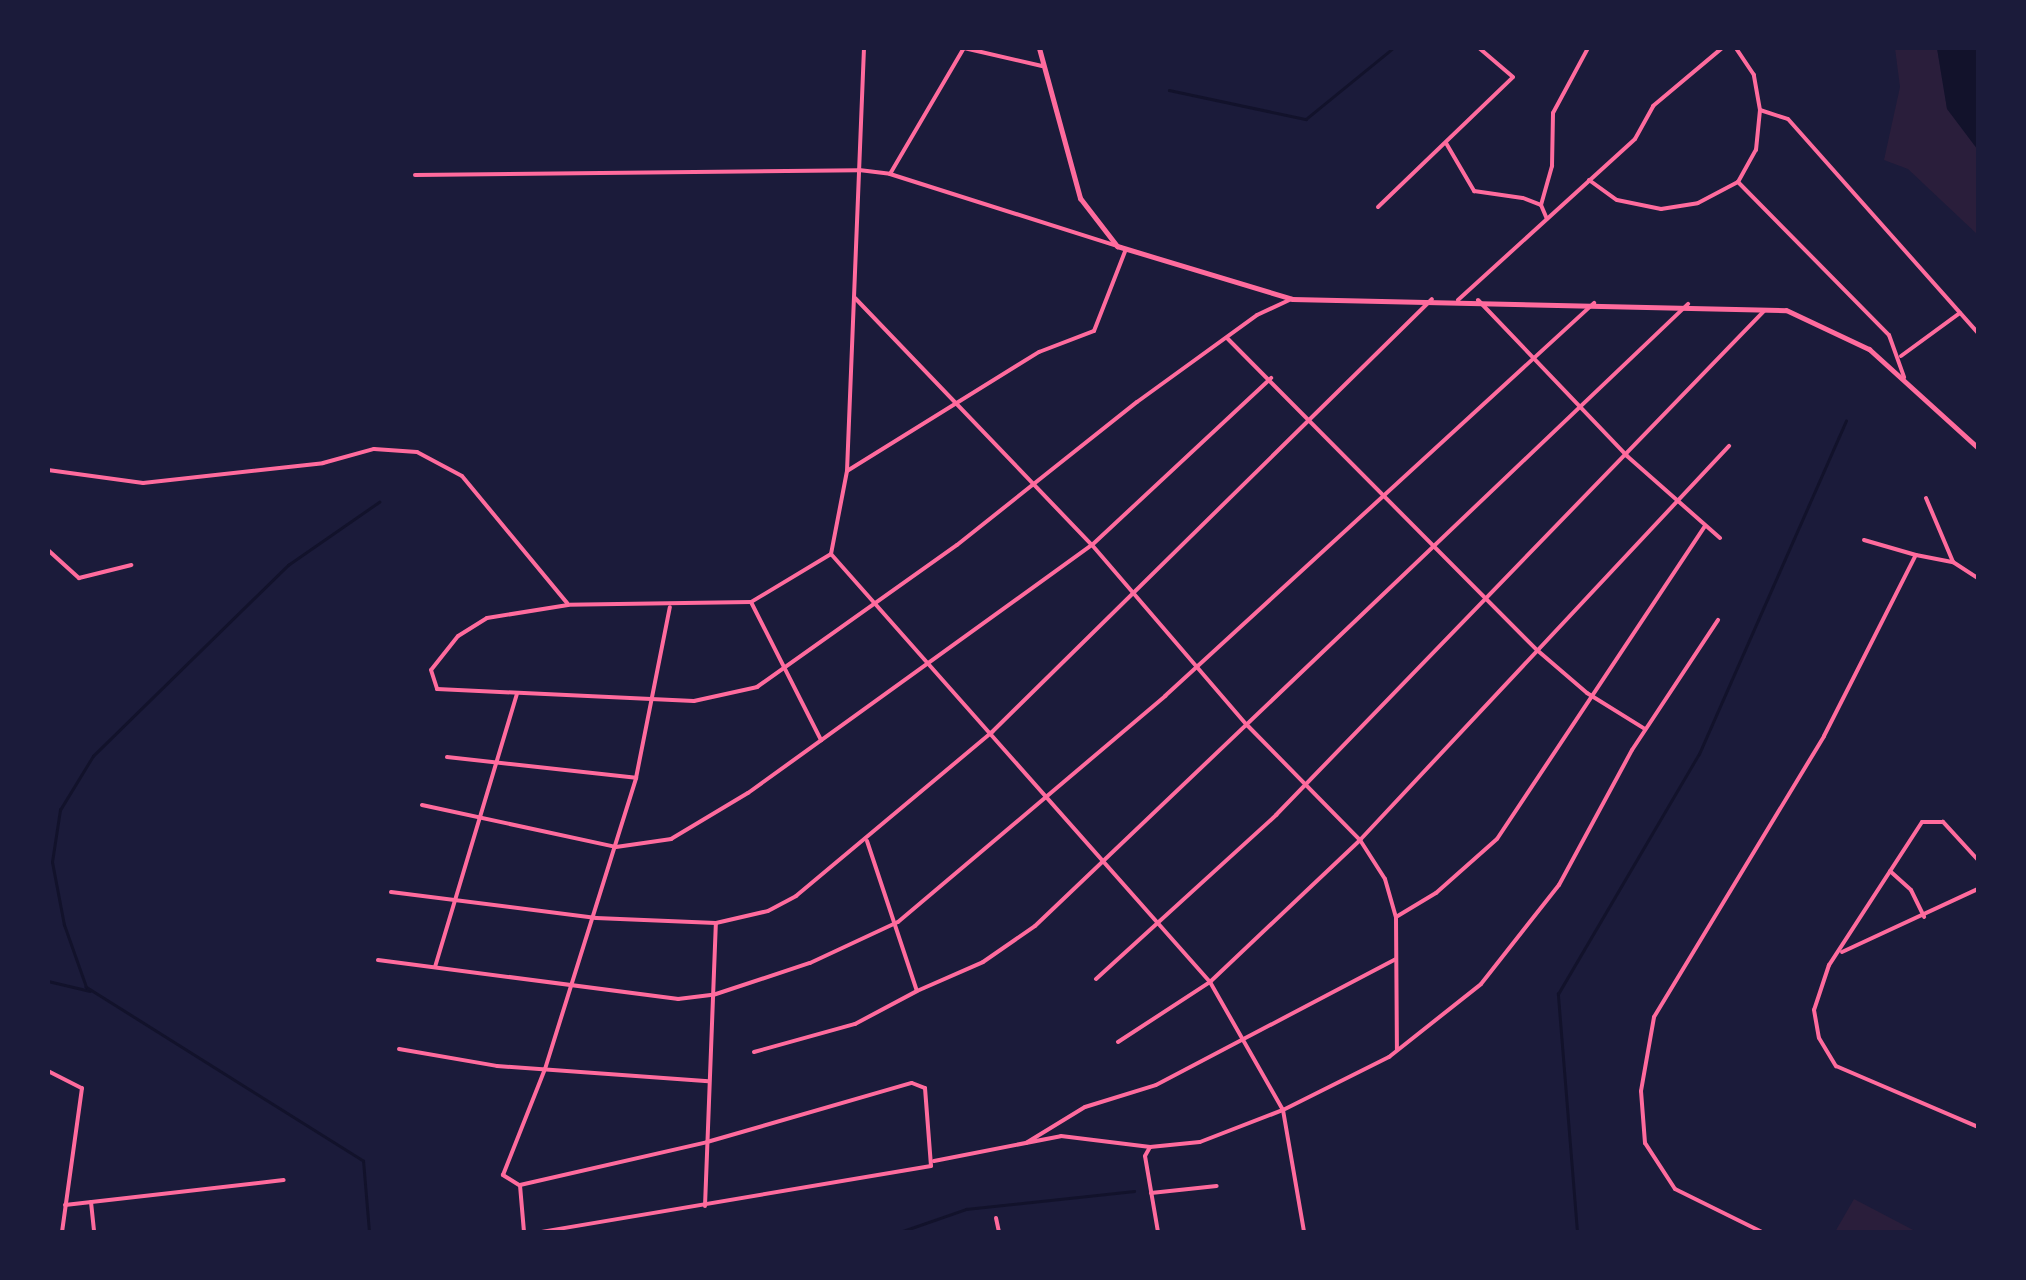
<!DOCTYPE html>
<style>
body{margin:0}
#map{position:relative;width:2026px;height:1280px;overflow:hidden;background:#1b1b3a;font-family:Manrope,sans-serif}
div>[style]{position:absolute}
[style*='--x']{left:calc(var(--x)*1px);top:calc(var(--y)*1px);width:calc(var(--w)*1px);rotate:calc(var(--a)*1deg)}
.green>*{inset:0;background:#2a1e3b}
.water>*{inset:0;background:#12122b}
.stream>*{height:2.5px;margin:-1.25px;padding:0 1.25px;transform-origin:1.25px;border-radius:1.25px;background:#12122b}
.minor>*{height:4px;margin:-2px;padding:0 2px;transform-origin:2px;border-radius:2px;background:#ff6b9d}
.tertiary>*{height:5px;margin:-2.5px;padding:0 2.5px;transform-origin:2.5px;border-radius:2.5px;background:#ff6b9d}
span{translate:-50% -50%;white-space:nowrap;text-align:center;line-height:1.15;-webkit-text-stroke:10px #1b1b3a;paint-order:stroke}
.frame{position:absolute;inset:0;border:50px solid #1b1b3a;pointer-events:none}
</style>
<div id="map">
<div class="green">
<i style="clip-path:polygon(1895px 48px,1937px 48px,1947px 108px,1978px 150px,1978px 235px,1908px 169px,1884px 160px,1900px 87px)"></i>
<i style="clip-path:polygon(1854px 1199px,1917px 1232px,1835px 1232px)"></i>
</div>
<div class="water">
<i style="clip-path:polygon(1937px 48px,1978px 48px,1978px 150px,1947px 109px)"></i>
</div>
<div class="stream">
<i style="--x:1169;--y:90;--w:140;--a:12"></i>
<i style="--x:1306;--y:119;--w:112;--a:-39.2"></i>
<i style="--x:48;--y:981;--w:43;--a:13.4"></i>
<i style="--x:369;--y:1232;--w:71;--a:-94.8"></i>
<i style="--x:363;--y:1161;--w:327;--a:-147.9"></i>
<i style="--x:86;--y:987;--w:66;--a:-109.5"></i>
<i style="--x:64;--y:925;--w:64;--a:-100.8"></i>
<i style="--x:52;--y:862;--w:53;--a:-81.3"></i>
<i style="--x:60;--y:810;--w:63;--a:-58.6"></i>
<i style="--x:93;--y:756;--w:273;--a:-44.4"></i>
<i style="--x:288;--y:565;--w:111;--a:-34.7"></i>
<i style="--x:900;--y:1232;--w:70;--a:-19.2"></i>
<i style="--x:966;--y:1209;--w:169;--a:-6.1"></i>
<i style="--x:1577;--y:1232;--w:239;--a:-94.6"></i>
<i style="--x:1558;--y:994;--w:278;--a:-59.6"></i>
<i style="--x:1699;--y:754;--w:364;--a:-66.2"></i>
</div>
<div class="minor">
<i style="--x:864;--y:48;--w:423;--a:92.3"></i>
<i style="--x:847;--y:471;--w:85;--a:100.9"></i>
<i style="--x:831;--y:554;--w:93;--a:149"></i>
<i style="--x:751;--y:602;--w:183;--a:179.1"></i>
<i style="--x:568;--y:605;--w:82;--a:170.9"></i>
<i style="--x:487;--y:618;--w:34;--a:148"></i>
<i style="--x:458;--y:636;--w:43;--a:128.5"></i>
<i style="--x:431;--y:670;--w:20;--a:72"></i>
<i style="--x:437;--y:689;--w:257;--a:2.7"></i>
<i style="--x:694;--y:701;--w:65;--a:-12.5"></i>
<i style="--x:757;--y:687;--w:245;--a:-35.4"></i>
<i style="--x:957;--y:545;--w:230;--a:-38.5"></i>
<i style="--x:1137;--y:402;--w:148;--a:-35.9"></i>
<i style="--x:1257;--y:315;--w:38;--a:-25"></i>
<i style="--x:964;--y:48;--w:80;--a:13"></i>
<i style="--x:1760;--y:110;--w:29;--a:18"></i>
<i style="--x:1788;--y:119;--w:286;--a:48.4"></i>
<i style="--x:1446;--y:143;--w:56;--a:59.7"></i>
<i style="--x:1474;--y:191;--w:49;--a:8.1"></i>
<i style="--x:1523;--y:198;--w:19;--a:21"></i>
<i style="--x:1541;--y:205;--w:15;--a:67"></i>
<i style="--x:890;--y:174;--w:146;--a:-59.6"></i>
<i style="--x:415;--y:175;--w:444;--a:-0.6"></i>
<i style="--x:859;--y:170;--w:31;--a:7"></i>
<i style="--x:890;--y:174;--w:238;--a:17.6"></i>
<i style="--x:1589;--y:180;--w:34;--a:36"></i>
<i style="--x:1617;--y:200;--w:45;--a:11.6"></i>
<i style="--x:1661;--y:209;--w:37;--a:-9"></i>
<i style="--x:1698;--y:203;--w:45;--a:-27.7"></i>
<i style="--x:1738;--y:182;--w:37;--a:-61"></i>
<i style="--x:1756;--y:150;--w:40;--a:-84.3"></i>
<i style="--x:1760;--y:110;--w:36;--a:-100"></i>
<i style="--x:1754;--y:75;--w:32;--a:-124"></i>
<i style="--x:1738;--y:182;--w:215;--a:45.4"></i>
<i style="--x:1889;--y:335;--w:45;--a:70.3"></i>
<i style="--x:1541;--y:205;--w:41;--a:-74.2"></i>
<i style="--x:1552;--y:166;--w:53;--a:-88.9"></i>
<i style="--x:1553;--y:113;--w:74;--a:-61.7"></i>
<i style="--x:1378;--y:207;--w:187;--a:-43.9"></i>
<i style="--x:1513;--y:77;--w:45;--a:-139.5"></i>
<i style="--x:855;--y:298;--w:342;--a:46.2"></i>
<i style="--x:1092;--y:545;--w:238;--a:49.3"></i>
<i style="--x:1247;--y:725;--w:161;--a:45.5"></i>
<i style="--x:1360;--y:840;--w:46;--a:57.3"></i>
<i style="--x:1385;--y:879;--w:40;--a:74"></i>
<i style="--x:1396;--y:917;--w:133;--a:89.6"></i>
<i style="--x:1458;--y:300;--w:239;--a:-42.3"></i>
<i style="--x:1635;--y:139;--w:38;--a:-61"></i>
<i style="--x:1653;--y:106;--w:90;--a:-40"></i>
<i style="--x:1478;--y:300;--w:216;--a:46.3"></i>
<i style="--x:1627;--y:456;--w:124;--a:41.4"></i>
<i style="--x:1227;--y:338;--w:440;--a:45.2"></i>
<i style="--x:1537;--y:650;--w:66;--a:40.7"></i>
<i style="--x:1587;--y:693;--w:68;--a:31.8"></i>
<i style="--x:1901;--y:356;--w:73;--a:-36.1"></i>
<i style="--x:48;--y:470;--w:96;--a:7.8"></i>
<i style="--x:143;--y:483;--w:181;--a:-6.3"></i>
<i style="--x:323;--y:463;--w:53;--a:-15.4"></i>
<i style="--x:374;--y:449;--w:43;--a:4"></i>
<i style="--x:417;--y:452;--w:51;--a:28.1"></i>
<i style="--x:462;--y:476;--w:165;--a:50.4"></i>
<i style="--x:847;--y:471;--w:226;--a:-31.8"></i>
<i style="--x:1039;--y:352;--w:59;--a:-20.9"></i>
<i style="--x:1094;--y:331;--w:88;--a:-68.7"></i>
<i style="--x:1926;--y:498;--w:69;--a:67.1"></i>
<i style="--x:1953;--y:562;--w:30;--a:33"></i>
<i style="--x:1864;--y:540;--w:54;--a:16.1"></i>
<i style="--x:48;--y:550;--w:42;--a:42.1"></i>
<i style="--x:79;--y:578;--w:54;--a:-14"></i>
<i style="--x:831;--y:554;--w:572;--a:48.47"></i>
<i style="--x:1210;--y:982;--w:147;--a:60.3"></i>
<i style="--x:1283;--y:1110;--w:124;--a:80.2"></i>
<i style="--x:751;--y:602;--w:155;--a:63.1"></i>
<i style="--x:447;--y:757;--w:190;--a:6.3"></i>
<i style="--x:636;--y:778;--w:174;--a:-78.8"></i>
<i style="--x:422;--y:805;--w:198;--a:12.2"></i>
<i style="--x:616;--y:847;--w:56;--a:-8.3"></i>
<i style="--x:671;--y:839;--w:90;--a:-30.9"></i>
<i style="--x:748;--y:793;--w:424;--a:-35.8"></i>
<i style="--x:1092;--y:545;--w:245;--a:-43"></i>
<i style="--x:867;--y:841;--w:158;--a:71.6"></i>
<i style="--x:917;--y:991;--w:72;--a:-23.7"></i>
<i style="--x:983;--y:962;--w:63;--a:-34.7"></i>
<i style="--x:1035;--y:926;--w:902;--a:-43.61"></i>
<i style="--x:1978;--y:860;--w:52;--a:-132.6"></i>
<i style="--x:1943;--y:822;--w:21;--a:180"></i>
<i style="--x:1922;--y:822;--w:171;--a:123"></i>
<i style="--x:1829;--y:965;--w:47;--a:108.4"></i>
<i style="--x:1814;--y:1010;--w:28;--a:80"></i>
<i style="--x:1819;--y:1038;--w:33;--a:59"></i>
<i style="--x:1836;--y:1066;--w:155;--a:23.2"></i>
<i style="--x:1890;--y:871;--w:28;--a:42"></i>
<i style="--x:1911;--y:890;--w:30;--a:64"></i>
<i style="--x:391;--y:892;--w:207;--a:7.2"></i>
<i style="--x:596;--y:918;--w:120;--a:2.4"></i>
<i style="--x:716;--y:923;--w:53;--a:-13"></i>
<i style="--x:768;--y:911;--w:32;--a:-28"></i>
<i style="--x:796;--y:896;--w:256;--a:-39.9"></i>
<i style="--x:992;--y:732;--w:617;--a:-44.54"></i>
<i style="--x:1396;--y:917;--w:47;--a:-31"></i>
<i style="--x:1436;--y:893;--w:81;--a:-41.5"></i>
<i style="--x:1497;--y:839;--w:376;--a:-56.4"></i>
<i style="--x:1842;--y:952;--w:150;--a:-24.9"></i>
<i style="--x:378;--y:960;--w:303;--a:7.4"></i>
<i style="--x:678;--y:999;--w:35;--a:-7"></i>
<i style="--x:713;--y:995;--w:102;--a:-18.3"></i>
<i style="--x:810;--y:963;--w:97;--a:-25"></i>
<i style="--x:898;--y:922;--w:350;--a:-40.2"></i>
<i style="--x:1165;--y:696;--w:582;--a:-42.49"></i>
<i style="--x:435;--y:967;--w:285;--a:-73.3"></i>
<i style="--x:1096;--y:979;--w:244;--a:-42.3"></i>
<i style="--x:1276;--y:815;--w:702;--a:-45.92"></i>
<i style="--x:1118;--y:1042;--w:110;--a:-33.1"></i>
<i style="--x:1210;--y:982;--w:207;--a:-43.4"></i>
<i style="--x:1360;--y:840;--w:540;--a:-46.88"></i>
<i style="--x:399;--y:1049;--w:99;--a:9.8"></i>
<i style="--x:497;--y:1066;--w:212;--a:4.1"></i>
<i style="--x:754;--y:1052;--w:105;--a:-15.5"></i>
<i style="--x:855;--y:1024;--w:70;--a:-28"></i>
<i style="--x:48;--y:1071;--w:38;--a:27"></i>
<i style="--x:82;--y:1088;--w:145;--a:97.9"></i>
<i style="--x:1026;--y:1143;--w:69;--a:-31.4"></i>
<i style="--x:1085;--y:1107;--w:74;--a:-17.2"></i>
<i style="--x:1156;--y:1085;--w:271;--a:-27.7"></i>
<i style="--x:934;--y:1161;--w:129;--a:-11.1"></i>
<i style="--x:1061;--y:1136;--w:90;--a:7"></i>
<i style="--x:519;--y:1185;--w:19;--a:-148"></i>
<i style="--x:503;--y:1175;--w:114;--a:-68.4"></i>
<i style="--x:545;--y:1069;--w:305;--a:-72.6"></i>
<i style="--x:1151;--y:1193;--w:66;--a:-6.1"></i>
<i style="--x:91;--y:1202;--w:30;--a:84"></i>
<i style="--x:65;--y:1205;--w:220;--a:-6.5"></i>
<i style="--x:705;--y:1206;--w:283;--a:-87.8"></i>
<i style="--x:996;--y:1218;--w:14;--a:78"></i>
<i style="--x:524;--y:1232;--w:47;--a:-94.9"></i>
<i style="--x:520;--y:1185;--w:192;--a:-12.9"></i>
<i style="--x:707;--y:1142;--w:213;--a:-16.1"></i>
<i style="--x:912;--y:1083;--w:14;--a:21"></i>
<i style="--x:925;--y:1088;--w:78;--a:85.6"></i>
<i style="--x:931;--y:1166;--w:395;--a:170.4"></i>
<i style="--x:1158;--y:1232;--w:77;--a:-99.7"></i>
<i style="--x:1145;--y:1156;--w:10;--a:-61"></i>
<i style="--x:1150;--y:1147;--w:50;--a:-5.7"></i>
<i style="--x:1200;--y:1142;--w:89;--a:-21.1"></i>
<i style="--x:1283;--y:1110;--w:119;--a:-26.6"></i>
<i style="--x:1389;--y:1057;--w:117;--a:-38.4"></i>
<i style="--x:1481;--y:984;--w:126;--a:-51.8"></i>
<i style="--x:1559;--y:885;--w:153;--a:-61.6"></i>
<i style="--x:1632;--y:750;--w:156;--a:-56.5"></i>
<i style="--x:1762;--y:1232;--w:97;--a:-153.7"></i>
<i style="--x:1675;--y:1189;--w:55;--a:-123.1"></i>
<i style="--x:1645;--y:1143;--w:52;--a:-94.4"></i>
<i style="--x:1641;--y:1091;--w:75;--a:-80"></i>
<i style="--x:1654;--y:1017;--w:328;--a:-58.8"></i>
<i style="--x:1824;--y:736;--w:203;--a:-63.1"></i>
<i style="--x:1916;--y:555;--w:38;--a:11"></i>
</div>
<div class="tertiary">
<i style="--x:1039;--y:48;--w:156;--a:74.7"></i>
<i style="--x:1080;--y:198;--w:61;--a:52.4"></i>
<i style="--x:1117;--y:246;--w:183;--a:16.8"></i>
<i style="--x:1292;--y:299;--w:494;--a:1.3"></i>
<i style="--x:1786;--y:310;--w:92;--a:25.2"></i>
<i style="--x:1869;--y:349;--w:147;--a:42.2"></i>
</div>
<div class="frame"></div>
</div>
